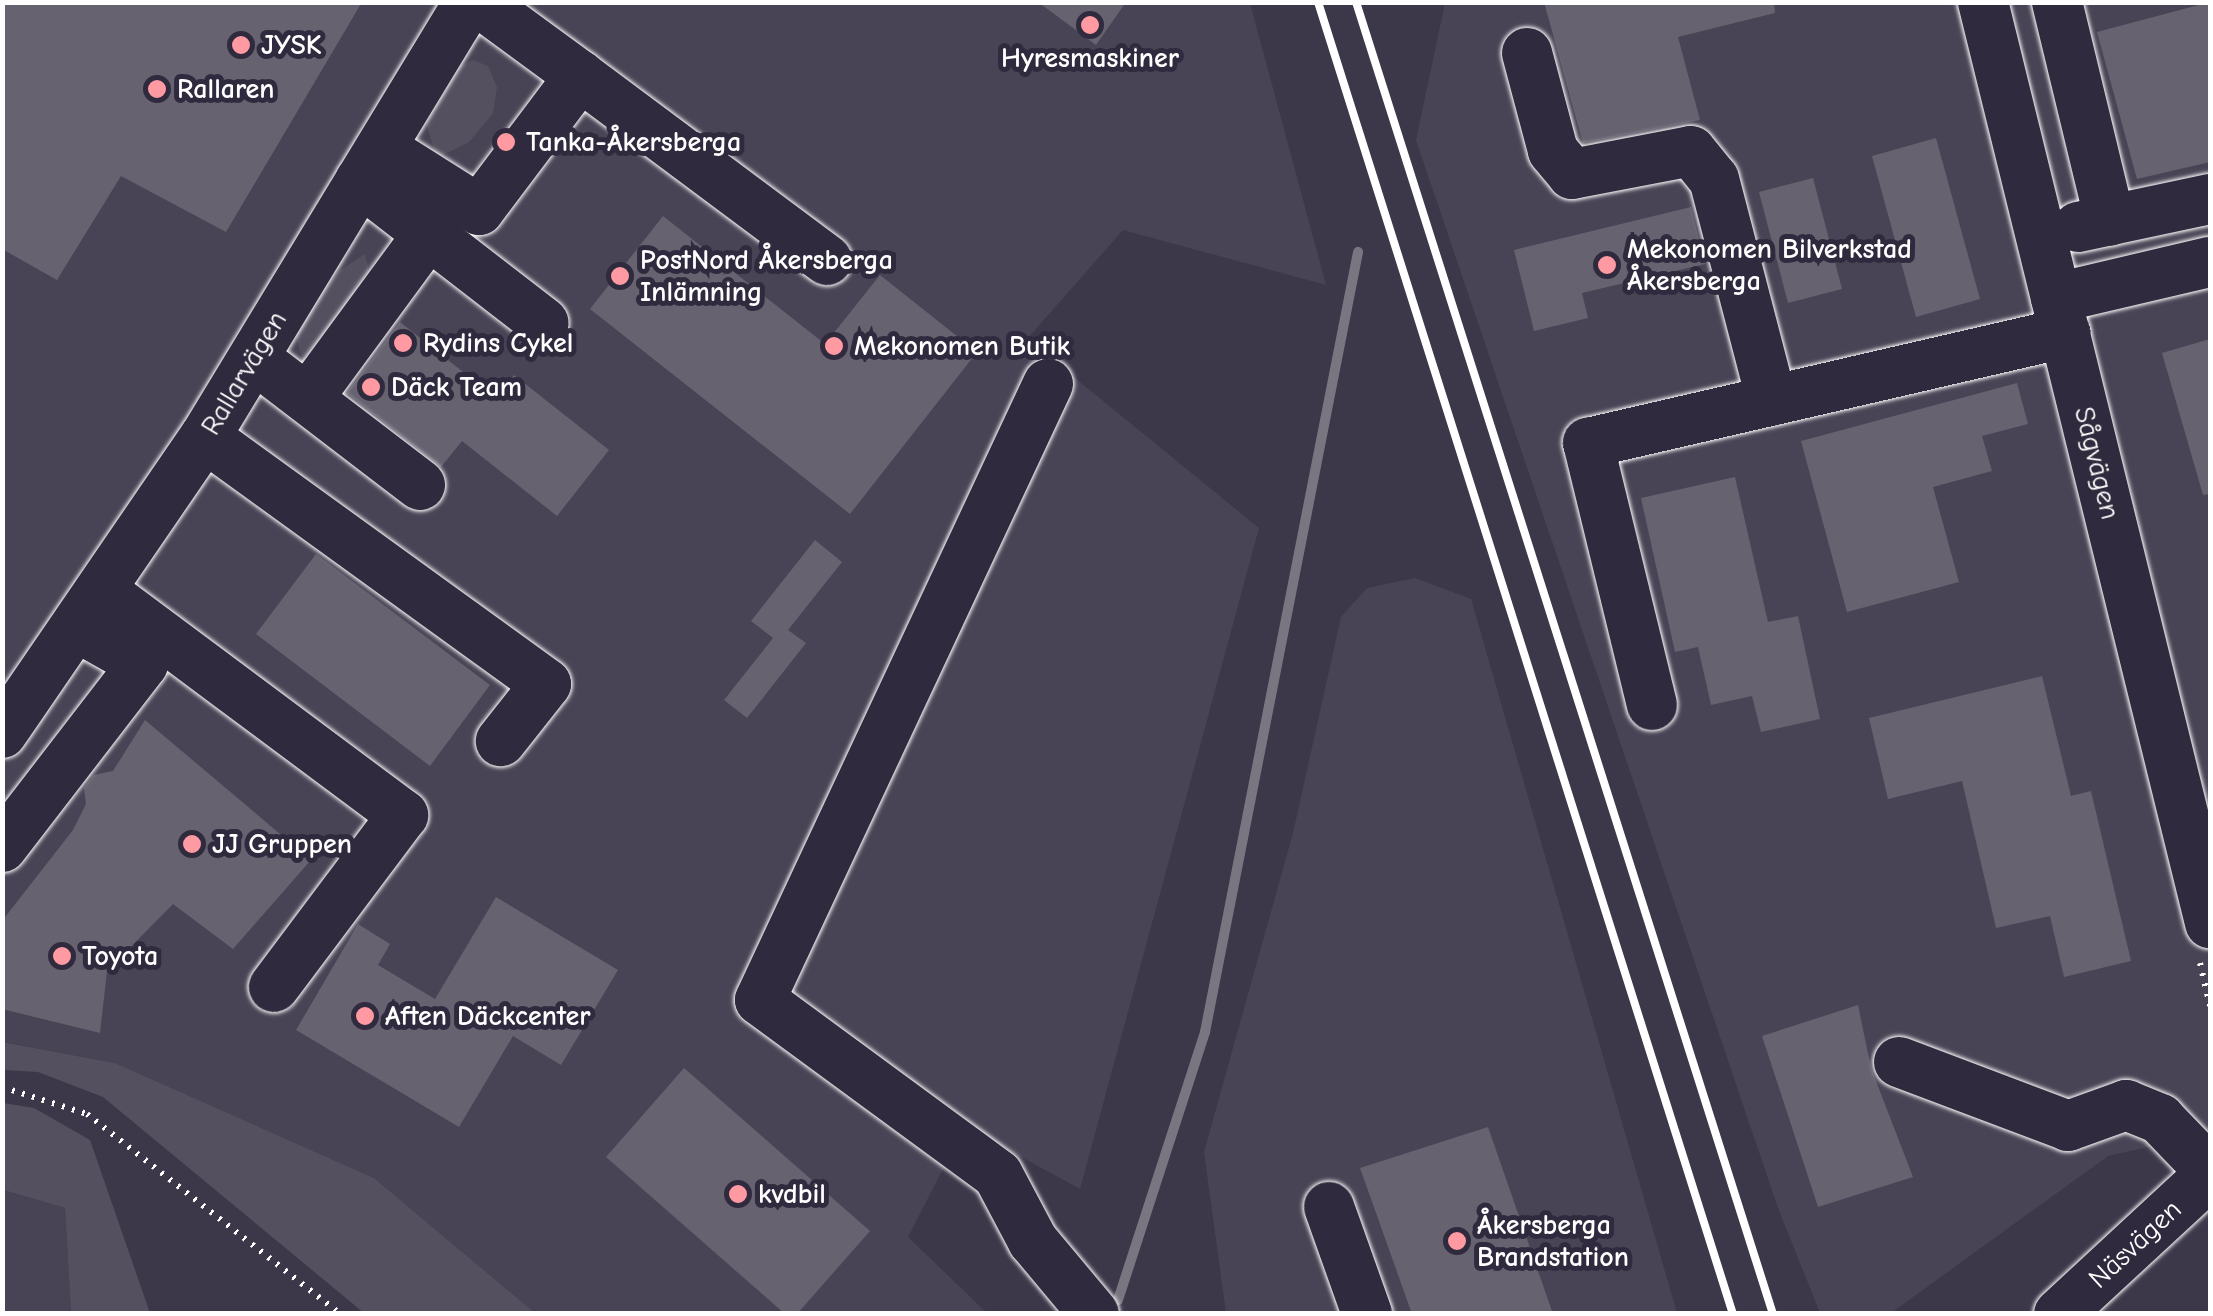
<!DOCTYPE html>
<meta charset="utf-8">
<style>
body{margin:0}
#map{position:relative;width:2213px;height:1316px;overflow:hidden;background:#3c3749;font-family:"Comic Neue",sans-serif}
div>[style]{position:absolute}
[style*='--x']{left:calc(var(--x)*1px);top:calc(var(--y)*1px);width:calc(var(--w)*1px);rotate:calc(var(--a)*1deg)}
.built>*{inset:0;background:#494455}
.green>*{inset:0;background:#555060}
.stream>*{height:10px;margin:-5px;padding:0 5px;transform-origin:5px;border-radius:5px;background:#797682}
.building>*{inset:0;background:#666270}
.path>*{height:6px;margin-top:-3px;transform-origin:0;background:repeating-linear-gradient(90deg,#fff 0 2.5px,transparent 0 10.5px)}
.roads{filter:drop-shadow(0 0 2px #fff) drop-shadow(0 0 2px #fff)}
.minor>*{height:50px;margin:-25px;padding:0 25px;transform-origin:25px;border-radius:25px;background:#2f2a3d}
.rail>*{height:8px;margin:-4px;padding:0 4px;transform-origin:4px;border-radius:4px;background:#fff}
.dots>*{width:28px;height:28px;translate:-50% -50%;box-sizing:border-box;border:5px solid #2f2a3d;border-radius:50%}
span{translate:-50% -50%;white-space:nowrap;text-align:center;line-height:1.15;-webkit-text-stroke:10px #2f2a3d;paint-order:stroke}
.poi-label{font-size:28px;color:#fff;font-weight:700}
.left{translate:0 -50%;text-align:left}
.street-label{font-size:28px;color:#fff}
.frame{position:absolute;inset:0;border:5px solid #fff;pointer-events:none}
</style>
<div id="map">
<div class="built">
<i style="clip-path:polygon(2px 3px,1250px 3px,1326px 285px,1123px 230px,1027px 339px,1259px 528px,1080px 1189px,965px 1126px,908px 1237px,987px 1313px,535px 1313px,374px 1178px,115px 1063px,3px 1042px)"></i>
<i style="clip-path:polygon(1445px 3px,2210px 3px,2210px 1133px,2108px 1156px,1891px 1313px,1820px 1313px,1778px 1208px,1416px 140px)"></i>
<i style="clip-path:polygon(1415px 578px,1471px 599px,1677px 1313px,1226px 1313px,1204px 1152px,1293px 833px,1341px 617px,1367px 588px)"></i>
<i style="clip-path:polygon(2px 1190px,65px 1208px,71px 1313px,3px 1313px)"></i>
</div>
<div class="green">
<i style="clip-path:polygon(473px 60px,488px 66px,497px 87px,493px 113px,469px 142px,437px 158px,426px 124px,460px 66px)"></i>
<i style="clip-path:polygon(365px 254px,370px 275px,313px 364px,303px 362px,294px 329px,339px 271px)"></i>
<i style="clip-path:polygon(2px 1042px,115px 1063px,374px 1178px,535px 1313px,364px 1313px,103px 1097px,38px 1072px,3px 1070px)"></i>
<i style="clip-path:polygon(3px 1103px,34px 1108px,90px 1140px,150px 1313px,71px 1313px,65px 1208px,3px 1190px)"></i>
</div>
<div class="stream">
<i style="--x:1118;--y:1300;--w:282;--a:-72"></i>
<i style="--x:1205;--y:1032;--w:795;--a:-78.9"></i>
</div>
<div class="building">
<i style="clip-path:polygon(2px 2px,362px 2px,226px 232px,121px 176px,57px 280px,2px 249px)"></i>
<i style="clip-path:polygon(1038px 2px,1126px 2px,1096px 45px)"></i>
<i style="clip-path:polygon(1544px 2px,1774px 2px,1775px 13px,1678px 37px,1700px 120px,1583px 143px)"></i>
<i style="clip-path:polygon(2210px 2px,2210px 162px,2137px 179px,2097px 32px)"></i>
<i style="clip-path:polygon(1936px 138px,1980px 299px,1916px 317px,1872px 156px)"></i>
<i style="clip-path:polygon(1813px 178px,1842px 289px,1788px 303px,1759px 192px)"></i>
<i style="clip-path:polygon(1691px 207px,1705px 264px,1582px 293px,1588px 318px,1534px 331px,1514px 250px)"></i>
<i style="clip-path:polygon(663px 216px,825px 344px,880px 275px,977px 352px,850px 514px,590px 309px)"></i>
<i style="clip-path:polygon(400px 322px,496px 398px,514px 375px,609px 450px,557px 516px,462px 441px,441px 467px,347px 393px)"></i>
<i style="clip-path:polygon(2210px 339px,2210px 494px,2203px 495px,2162px 353px)"></i>
<i style="clip-path:polygon(2017px 383px,2028px 424px,1982px 436px,1992px 471px,1933px 487px,1959px 582px,1847px 612px,1801px 441px)"></i>
<i style="clip-path:polygon(1735px 477px,1768px 622px,1798px 616px,1820px 719px,1761px 732px,1752px 696px,1711px 705px,1698px 647px,1675px 652px,1641px 498px)"></i>
<i style="clip-path:polygon(815px 540px,842px 562px,788px 630px,806px 643px,747px 718px,724px 700px,773px 638px,751px 621px)"></i>
<i style="clip-path:polygon(316px 554px,490px 685px,430px 766px,256px 634px)"></i>
<i style="clip-path:polygon(2042px 676px,2071px 796px,2091px 791px,2131px 961px,2064px 977px,2050px 916px,1996px 928px,1962px 781px,1888px 799px,1869px 718px)"></i>
<i style="clip-path:polygon(145px 720px,311px 860px,233px 949px,173px 904px,107px 971px,100px 1033px,2px 1009px,2px 921px,73px 830px,86px 804px,84px 788px,94px 775px,113px 771px)"></i>
<i style="clip-path:polygon(496px 897px,618px 970px,561px 1065px,513px 1036px,459px 1127px,296px 1030px,358px 924px,390px 944px,378px 965px,435px 999px)"></i>
<i style="clip-path:polygon(1858px 1005px,1871px 1068px,1913px 1177px,1818px 1207px,1762px 1036px)"></i>
<i style="clip-path:polygon(684px 1068px,870px 1231px,797px 1314px,785px 1314px,606px 1157px)"></i>
<i style="clip-path:polygon(1488px 1127px,1553px 1314px,1412px 1314px,1360px 1168px)"></i>
</div>
<div class="path">
<i style="--x:2200;--y:963;--w:44;--a:76.9"></i>
<i style="--x:2;--y:1087;--w:89;--a:17.6"></i>
<i style="--x:87;--y:1114;--w:323;--a:38.3"></i>
</div>
<div class="roads">
<div class="minor">
<i style="--x:1983;--y:2;--w:949;--a:76.15"></i>
<i style="--x:2057;--y:2;--w:225;--a:76.4"></i>
<i style="--x:1527;--y:53;--w:101;--a:75.1"></i>
<i style="--x:1553;--y:151;--w:30;--a:50"></i>
<i style="--x:1572;--y:174;--w:121;--a:-10.9"></i>
<i style="--x:1691;--y:151;--w:36;--a:51"></i>
<i style="--x:1714;--y:179;--w:229;--a:75.4"></i>
<i style="--x:580;--y:76;--w:308;--a:36.7"></i>
<i style="--x:381;--y:148;--w:116;--a:32.3"></i>
<i style="--x:479;--y:210;--w:168;--a:-53"></i>
<i style="--x:580;--y:76;--w:125;--a:-143.8"></i>
<i style="--x:360;--y:181;--w:232;--a:37.7"></i>
<i style="--x:2078;--y:227;--w:135;--a:-12"></i>
<i style="--x:2056;--y:298;--w:158;--a:-13.2"></i>
<i style="--x:254;--y:358;--w:209;--a:37.4"></i>
<i style="--x:1048;--y:384;--w:680;--a:115.06"></i>
<i style="--x:760;--y:1000;--w:295;--a:36.3"></i>
<i style="--x:998;--y:1175;--w:75;--a:62.1"></i>
<i style="--x:1033;--y:1241;--w:95;--a:50.1"></i>
<i style="--x:308;--y:398;--w:205;--a:-53.7"></i>
<i style="--x:205;--y:437;--w:421;--a:35.9"></i>
<i style="--x:546;--y:684;--w:73;--a:128.3"></i>
<i style="--x:105;--y:593;--w:372;--a:36.7"></i>
<i style="--x:403;--y:815;--w:215;--a:126.9"></i>
<i style="--x:1652;--y:705;--w:270;--a:-103.7"></i>
<i style="--x:1588;--y:443;--w:490;--a:-13"></i>
<i style="--x:2;--y:733;--w:359;--a:-55.6"></i>
<i style="--x:205;--y:437;--w:509;--a:-58.75"></i>
<i style="--x:2;--y:847;--w:231;--a:-52.4"></i>
<i style="--x:143;--y:664;--w:73;--a:-150.6"></i>
<i style="--x:1899;--y:1062;--w:181;--a:20.7"></i>
<i style="--x:2068;--y:1126;--w:62;--a:-19.9"></i>
<i style="--x:2126;--y:1105;--w:37;--a:22"></i>
<i style="--x:2160;--y:1119;--w:72;--a:46.1"></i>
<i style="--x:1329;--y:1207;--w:114;--a:70.4"></i>
<i style="--x:2059;--y:1314;--w:206;--a:-42.8"></i>
</div>
</div>
<div class="rail">
<i style="--x:1318;--y:2;--w:1376;--a:72.45"></i>
<i style="--x:1356;--y:2;--w:1377;--a:72.37"></i>
</div>
<div class="dots">
<i style="left:1090px;top:25px;background:#ff9aa2"></i>
<i style="left:241px;top:45px;background:#ff9aa2"></i>
<i style="left:157px;top:89px;background:#ff9aa2"></i>
<i style="left:506px;top:142px;background:#ff9aa2"></i>
<i style="left:1607px;top:265px;background:#ff9aa2"></i>
<i style="left:620px;top:276px;background:#ff9aa2"></i>
<i style="left:403px;top:343px;background:#ff9aa2"></i>
<i style="left:834px;top:346px;background:#ff9aa2"></i>
<i style="left:371px;top:387px;background:#ff9aa2"></i>
<i style="left:192px;top:844px;background:#ff9aa2"></i>
<i style="left:62px;top:956px;background:#ff9aa2"></i>
<i style="left:365px;top:1016px;background:#ff9aa2"></i>
<i style="left:738px;top:1194px;background:#ff9aa2"></i>
<i style="left:1457px;top:1241px;background:#ff9aa2"></i>
</div>
<div class="poi-label">
<span class="left" style="left:261px;top:45px">JYSK</span>
<span style="left:1090px;top:58px">Hyresmaskiner</span>
<span class="left" style="left:177px;top:89px">Rallaren</span>
<span class="left" style="left:526px;top:142px">Tanka-Åkersberga</span>
<span class="left" style="left:1627px;top:265px">Mekonomen Bilverkstad<br>Åkersberga</span>
<span class="left" style="left:640px;top:276px">PostNord Åkersberga<br>Inlämning</span>
<span class="left" style="left:423px;top:343px">Rydins Cykel</span>
<span class="left" style="left:854px;top:346px">Mekonomen Butik</span>
<span class="left" style="left:391px;top:387px">Däck Team</span>
<span class="left" style="left:212px;top:844px">JJ Gruppen</span>
<span class="left" style="left:82px;top:956px">Toyota</span>
<span class="left" style="left:385px;top:1016px">Aften Däckcenter</span>
<span class="left" style="left:758px;top:1194px">kvdbil</span>
<span class="left" style="left:1477px;top:1241px">Åkersberga<br>Brandstation</span>
</div>
<div class="street-label">
<span style="left:244px;top:373px;rotate:-59deg">Rallarvägen</span>
<span style="left:2097px;top:463px;rotate:76deg">Sågvägen</span>
<span style="left:2135px;top:1244px;rotate:-43deg">Näsvägen</span>
</div>
<div class="frame"></div>
</div>
